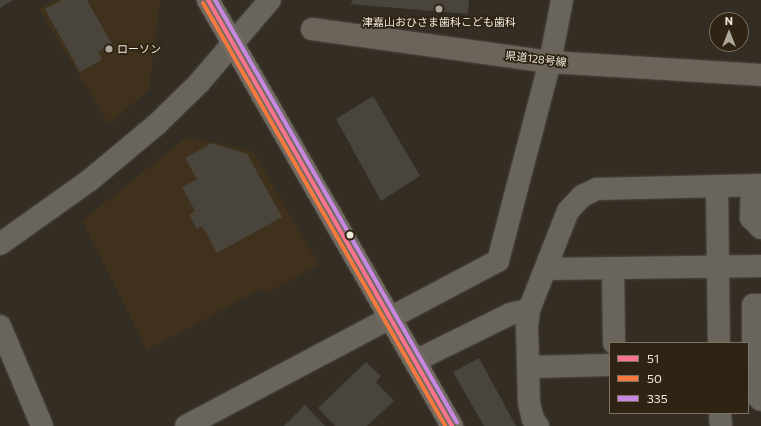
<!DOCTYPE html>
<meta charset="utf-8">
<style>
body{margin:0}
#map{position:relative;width:761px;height:426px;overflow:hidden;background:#332d23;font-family:Commissioner,"Noto Sans JP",sans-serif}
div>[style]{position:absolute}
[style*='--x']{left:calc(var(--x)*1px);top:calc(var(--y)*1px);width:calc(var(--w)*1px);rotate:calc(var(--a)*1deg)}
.built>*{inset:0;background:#40311d}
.building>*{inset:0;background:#49443c}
.roads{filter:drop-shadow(0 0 1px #4f4a42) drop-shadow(0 0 1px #4f4a42)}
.minor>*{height:22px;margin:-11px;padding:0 11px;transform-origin:11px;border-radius:11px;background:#69645c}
.major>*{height:22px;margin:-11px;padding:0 11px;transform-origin:11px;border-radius:11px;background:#6a645a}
.highway>*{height:22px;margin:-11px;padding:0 11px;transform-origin:11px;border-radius:11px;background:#716b62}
.bus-1>*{height:4px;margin:-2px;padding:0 2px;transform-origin:2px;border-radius:2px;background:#fc738d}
.bus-2>*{height:4px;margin:-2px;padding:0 2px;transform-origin:2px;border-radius:2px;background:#f6793e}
.bus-3>*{height:4px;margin:-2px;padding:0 2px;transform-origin:2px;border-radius:2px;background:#c787e3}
.dots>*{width:11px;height:11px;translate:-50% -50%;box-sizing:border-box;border:2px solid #2f2414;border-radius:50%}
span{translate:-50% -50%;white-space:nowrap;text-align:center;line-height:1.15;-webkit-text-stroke:3.5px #2f2414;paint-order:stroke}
.poi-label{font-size:11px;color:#efe8dd}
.left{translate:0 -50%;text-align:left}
.street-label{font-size:11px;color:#efe8dd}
.legend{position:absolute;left:609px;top:342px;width:140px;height:72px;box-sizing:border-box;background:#2f2414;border:1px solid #7c7264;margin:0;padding:5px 7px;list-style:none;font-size:12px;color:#efe8dd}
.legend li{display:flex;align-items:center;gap:8px;height:20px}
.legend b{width:20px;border:1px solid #7c7264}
.north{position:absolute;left:709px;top:12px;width:40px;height:40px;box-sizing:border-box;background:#2f2414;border:1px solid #7c7264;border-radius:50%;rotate:0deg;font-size:11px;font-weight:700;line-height:16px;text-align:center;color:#efe8dd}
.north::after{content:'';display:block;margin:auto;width:14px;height:18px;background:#ada79c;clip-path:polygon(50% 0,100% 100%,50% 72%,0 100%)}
</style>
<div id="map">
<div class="built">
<i style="clip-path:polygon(56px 0,160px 0,149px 90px,109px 124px,39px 9px)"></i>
<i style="clip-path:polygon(187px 137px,253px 151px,319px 265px,266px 293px,263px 288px,147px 350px,82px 221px)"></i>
</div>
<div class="building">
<i style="clip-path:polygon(0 0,13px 0,0 8px)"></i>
<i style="clip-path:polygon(62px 0,87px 0,112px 44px,98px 52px,102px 60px,80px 72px,45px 9px)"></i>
<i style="clip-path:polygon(353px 0,469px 0,468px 14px,350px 4px)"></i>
<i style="clip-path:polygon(373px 96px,420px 176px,381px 201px,336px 119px)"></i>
<i style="clip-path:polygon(212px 143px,247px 154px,282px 217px,217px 253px,202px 226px,197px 229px,189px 215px,195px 211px,182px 187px,197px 179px,185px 158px)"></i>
<i style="clip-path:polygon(479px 358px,516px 426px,484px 426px,453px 372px)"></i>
<i style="clip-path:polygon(366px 362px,381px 376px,376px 382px,394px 401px,367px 426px,335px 426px,318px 408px)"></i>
<i style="clip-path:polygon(305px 405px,325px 426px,284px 426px)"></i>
</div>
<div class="roads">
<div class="minor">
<i style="--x:752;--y:186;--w:32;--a:92"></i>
<i style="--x:751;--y:218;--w:14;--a:45"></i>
<i style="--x:717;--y:187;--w:156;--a:89.3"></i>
<i style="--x:0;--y:244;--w:110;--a:-35.4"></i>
<i style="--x:90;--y:180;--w:87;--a:-39.9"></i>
<i style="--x:157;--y:124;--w:59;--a:-44.3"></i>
<i style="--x:199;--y:83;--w:109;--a:-49.5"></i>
<i style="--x:613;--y:268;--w:75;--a:89.2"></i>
<i style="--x:546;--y:269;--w:215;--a:-0.8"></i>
<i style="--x:761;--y:305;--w:8;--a:180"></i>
<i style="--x:753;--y:305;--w:79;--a:90"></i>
<i style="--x:753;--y:384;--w:10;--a:79"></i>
<i style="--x:755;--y:394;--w:8;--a:45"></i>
<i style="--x:0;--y:326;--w:108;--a:67.2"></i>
<i style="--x:415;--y:361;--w:106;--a:-26.3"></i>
<i style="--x:510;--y:314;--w:19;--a:-12"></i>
<i style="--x:528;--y:367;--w:82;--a:-1.4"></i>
<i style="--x:720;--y:413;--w:13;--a:86"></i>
<i style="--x:186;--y:426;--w:353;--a:-27.9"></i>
<i style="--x:498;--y:261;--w:206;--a:-75.4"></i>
<i style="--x:550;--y:62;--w:63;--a:-79"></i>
<i style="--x:538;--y:426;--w:9;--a:-126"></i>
<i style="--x:533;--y:419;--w:16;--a:-104"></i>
<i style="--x:529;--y:403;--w:76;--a:-91.5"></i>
<i style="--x:527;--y:327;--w:17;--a:-83"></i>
<i style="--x:529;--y:310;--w:106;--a:-68.5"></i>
<i style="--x:568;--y:211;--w:21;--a:-47"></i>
<i style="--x:582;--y:196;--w:17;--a:-25"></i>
<i style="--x:597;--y:189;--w:164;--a:-1.4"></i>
</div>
<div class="major">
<i style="--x:312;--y:29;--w:240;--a:7.9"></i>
<i style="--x:550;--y:62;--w:211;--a:3.5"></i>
</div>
<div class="highway">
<i style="--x:208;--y:0;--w:491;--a:60.2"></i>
</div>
</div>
<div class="bus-1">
<i style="--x:208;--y:0;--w:491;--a:60.2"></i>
</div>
<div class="bus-2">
<i style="--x:203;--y:3;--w:487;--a:60.2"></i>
</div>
<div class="bus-3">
<i style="--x:215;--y:0;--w:487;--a:60.2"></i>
</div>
<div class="dots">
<i style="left:439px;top:9px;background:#ada79c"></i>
<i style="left:109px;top:49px;background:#ada79c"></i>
<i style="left:350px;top:235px;background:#efe8dd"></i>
</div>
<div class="poi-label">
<span style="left:439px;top:22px">津嘉山おひさま歯科こども歯科</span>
<span class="left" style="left:117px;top:49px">ローソン</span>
</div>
<div class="street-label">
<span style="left:536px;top:59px;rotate:7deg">県道128号線</span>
</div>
<ul class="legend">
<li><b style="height:5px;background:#fc738d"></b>51</li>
<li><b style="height:5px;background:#f6793e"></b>50</li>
<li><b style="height:5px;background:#c787e3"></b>335</li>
</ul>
<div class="north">N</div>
</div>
